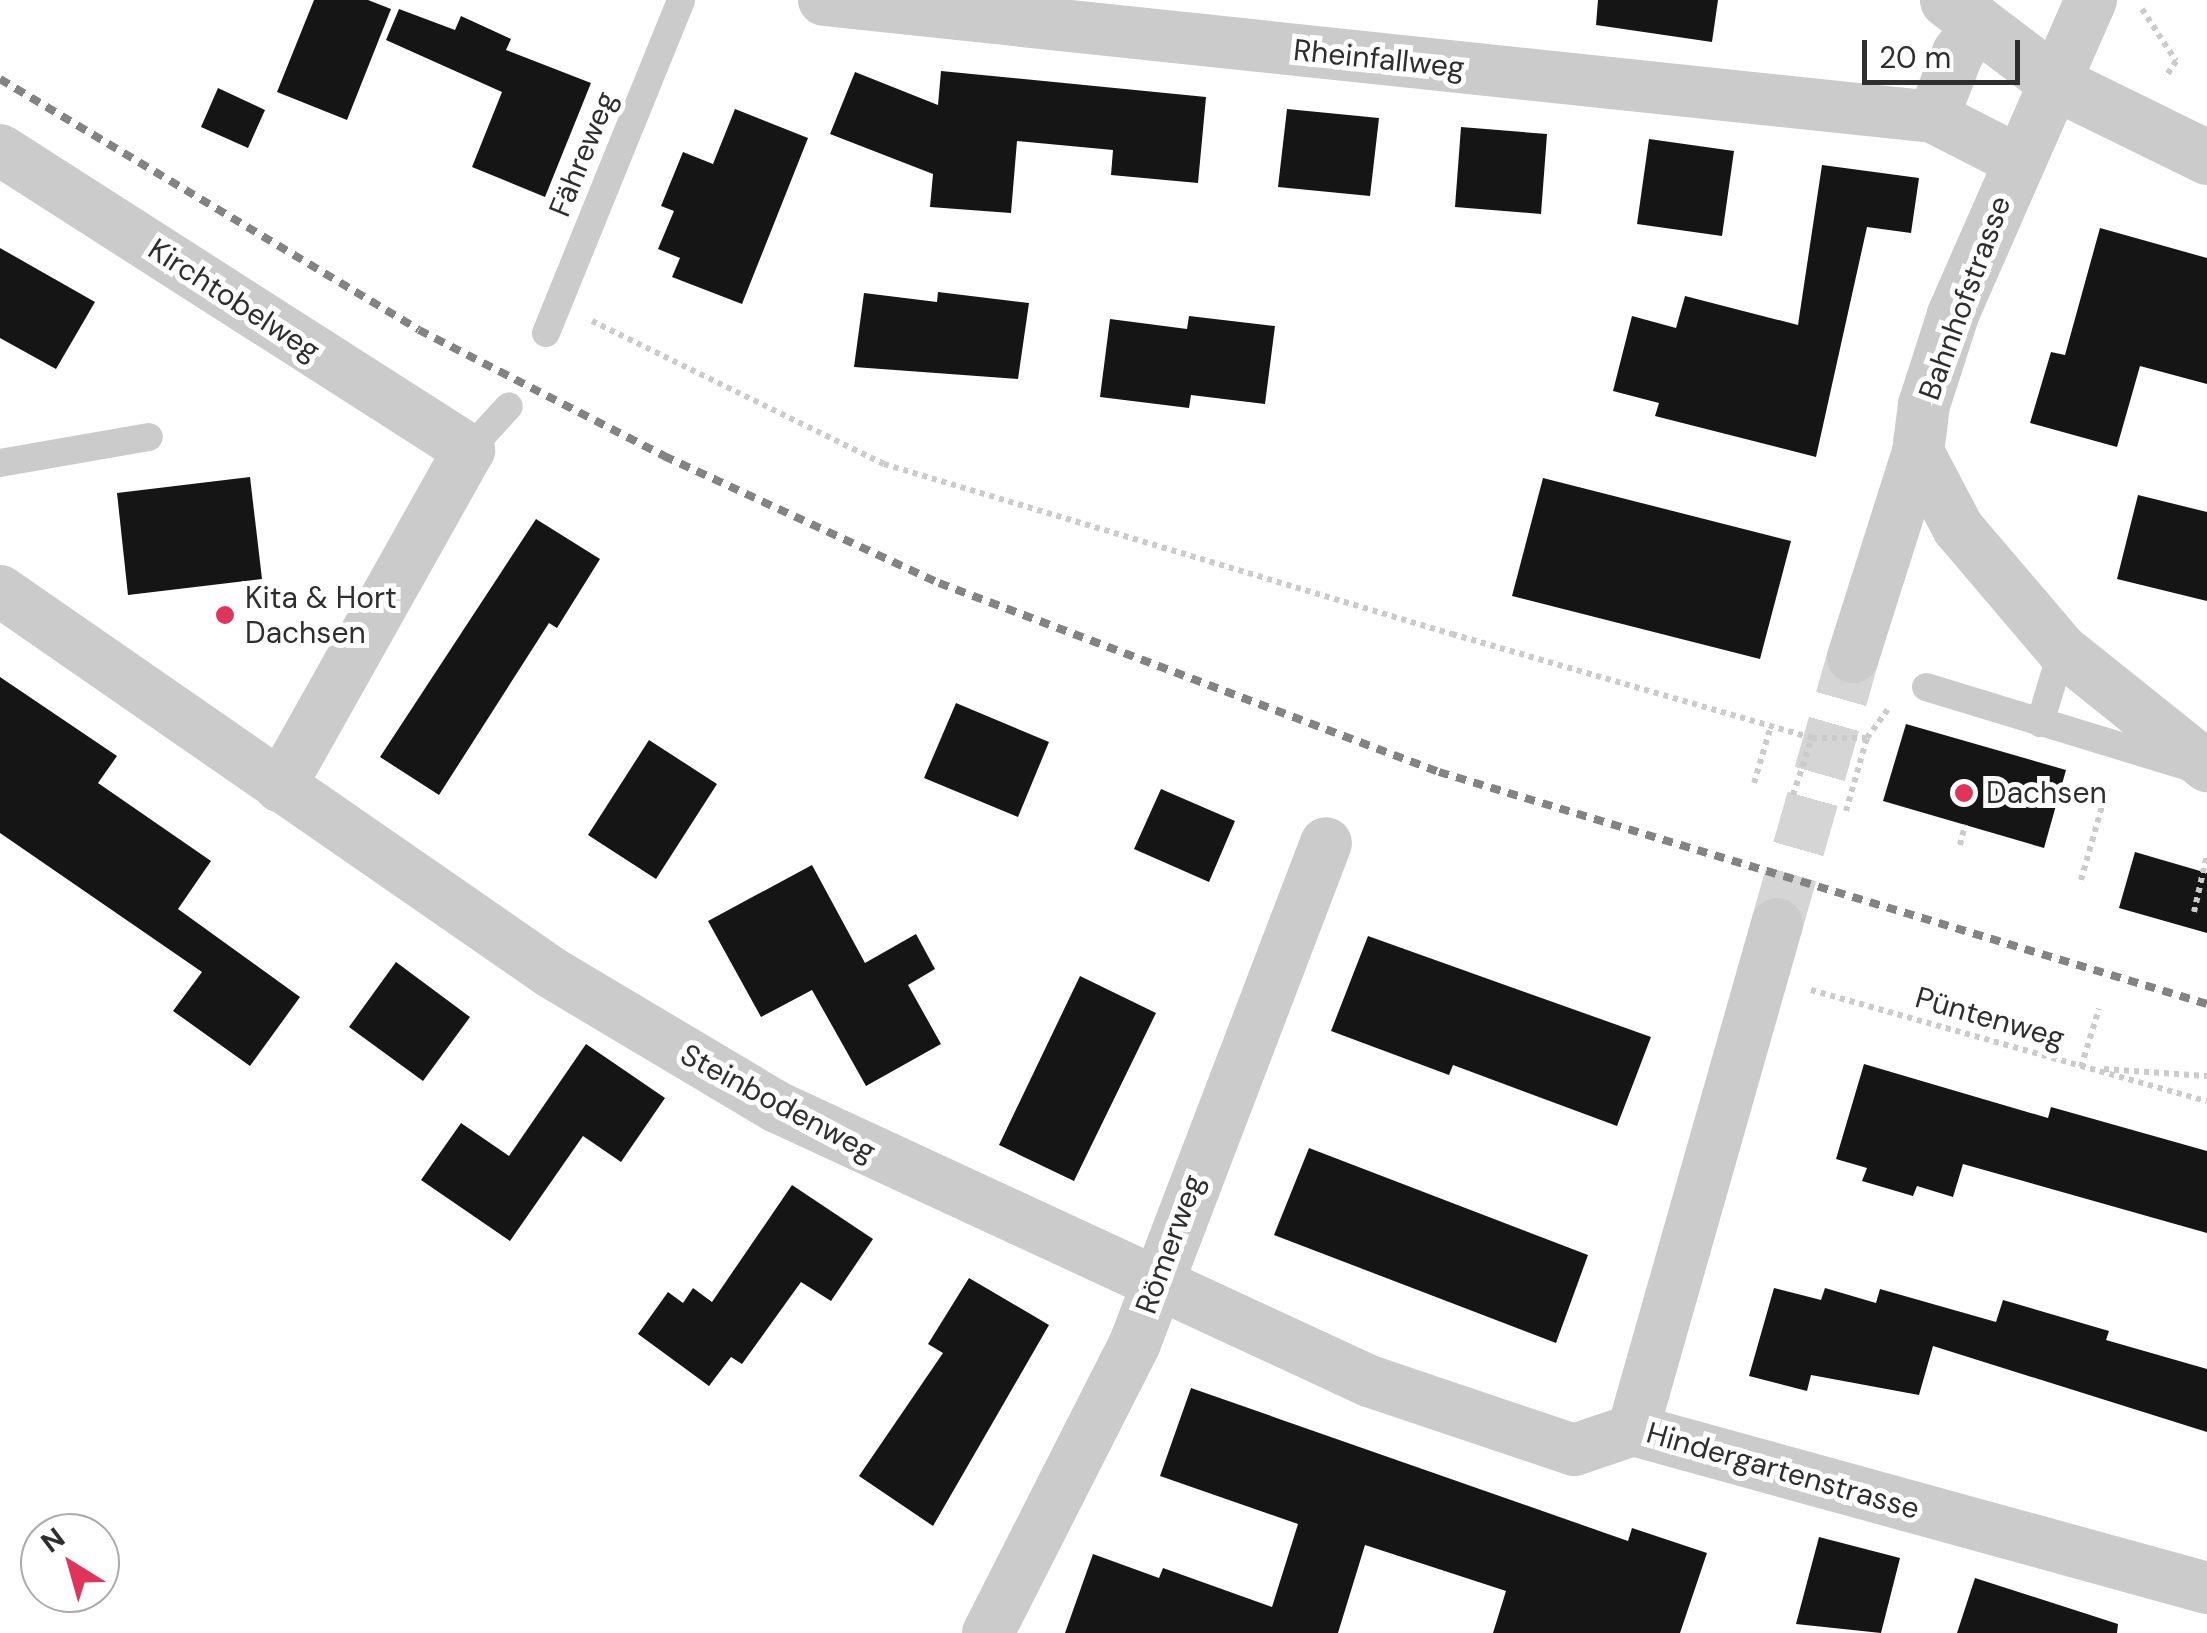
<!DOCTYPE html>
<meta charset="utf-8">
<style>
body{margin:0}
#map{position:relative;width:2207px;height:1633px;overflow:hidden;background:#fff;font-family:"DM Sans",sans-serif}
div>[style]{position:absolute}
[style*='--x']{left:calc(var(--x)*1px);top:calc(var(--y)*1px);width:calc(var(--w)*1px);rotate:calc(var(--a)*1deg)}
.building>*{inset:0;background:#151515}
.minor-tunnel>*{height:52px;margin-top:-26px;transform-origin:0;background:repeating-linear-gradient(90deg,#d5d5d5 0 52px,transparent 0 78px)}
.path>*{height:6px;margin-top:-3px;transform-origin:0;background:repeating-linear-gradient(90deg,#cbcbcb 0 5px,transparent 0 10px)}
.service>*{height:28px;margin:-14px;padding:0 14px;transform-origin:14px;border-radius:14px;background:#cbcbcb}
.minor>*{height:52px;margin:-26px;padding:0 26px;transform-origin:26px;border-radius:26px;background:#cbcbcb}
.tertiary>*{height:55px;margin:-27.5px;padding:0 27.5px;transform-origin:27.5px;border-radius:27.5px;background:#cbcbcb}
.rail>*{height:8px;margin-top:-4px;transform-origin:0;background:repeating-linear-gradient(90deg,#838383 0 10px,transparent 0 18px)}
.dots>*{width:28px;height:28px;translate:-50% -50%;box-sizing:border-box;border:5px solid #fff;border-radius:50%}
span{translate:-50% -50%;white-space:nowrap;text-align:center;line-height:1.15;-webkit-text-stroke:10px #fff;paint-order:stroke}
.street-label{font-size:30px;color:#2e2e2e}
.poi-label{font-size:30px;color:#2e2e2e}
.left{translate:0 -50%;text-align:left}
.north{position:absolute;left:20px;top:1513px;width:100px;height:100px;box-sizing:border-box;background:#fff;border:2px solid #ababab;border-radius:50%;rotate:323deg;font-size:28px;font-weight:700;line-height:40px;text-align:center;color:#2e2e2e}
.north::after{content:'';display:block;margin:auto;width:35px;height:45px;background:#e1345b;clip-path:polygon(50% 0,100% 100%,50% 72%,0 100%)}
.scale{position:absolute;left:1862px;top:40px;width:158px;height:45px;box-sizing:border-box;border:5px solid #2e2e2e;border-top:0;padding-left:12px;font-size:30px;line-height:35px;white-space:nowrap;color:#2e2e2e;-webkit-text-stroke:8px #fff;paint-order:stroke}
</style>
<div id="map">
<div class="building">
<i style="clip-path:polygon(314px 0,368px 0,391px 9px,347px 120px,277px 92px)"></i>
<i style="clip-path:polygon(1598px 0,1718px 0,1712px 42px,1596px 25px)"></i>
<i style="clip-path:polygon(399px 9px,455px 30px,461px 16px,511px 39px,506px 50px,591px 83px,545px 197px,472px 167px,502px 92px,386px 40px)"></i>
<i style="clip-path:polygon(941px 71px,1206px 97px,1198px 183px,1111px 175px,1113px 150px,1017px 141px,1011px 213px,930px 207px,933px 174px,830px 134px,855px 72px,938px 105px)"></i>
<i style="clip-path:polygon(218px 88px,265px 110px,248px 148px,201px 127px)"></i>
<i style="clip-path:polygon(735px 109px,808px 138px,742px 304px,672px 277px,680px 258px,658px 249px,674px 211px,661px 206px,683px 152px,713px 164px)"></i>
<i style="clip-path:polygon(1287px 109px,1379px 118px,1370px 196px,1278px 187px)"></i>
<i style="clip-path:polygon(1461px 127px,1547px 134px,1541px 214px,1455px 207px)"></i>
<i style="clip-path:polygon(1649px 139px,1734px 151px,1722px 236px,1637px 224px)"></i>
<i style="clip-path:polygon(1822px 165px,1919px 178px,1911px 233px,1867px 227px,1816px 457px,1655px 416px,1659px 403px,1613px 391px,1632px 316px,1676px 328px,1685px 296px,1798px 325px)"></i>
<i style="clip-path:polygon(2100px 228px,2207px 258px,2207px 384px,2140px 366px,2117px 447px,2030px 423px,2051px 352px,2065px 355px)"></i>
<i style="clip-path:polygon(0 248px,95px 302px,56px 369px,0 338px)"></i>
<i style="clip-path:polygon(938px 292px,1029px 303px,1018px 379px,854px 367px,864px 293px,937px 302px)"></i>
<i style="clip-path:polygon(1189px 316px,1275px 326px,1265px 404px,1191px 395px,1189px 408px,1100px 397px,1110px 319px,1187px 329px)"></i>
<i style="clip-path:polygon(250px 477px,262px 579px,128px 595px,117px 493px)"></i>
<i style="clip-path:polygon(1543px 478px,1791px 541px,1760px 659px,1512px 596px)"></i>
<i style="clip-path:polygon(2138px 495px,2207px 512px,2207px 601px,2117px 579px)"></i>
<i style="clip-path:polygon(536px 519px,600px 559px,557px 628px,549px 623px,439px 795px,380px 757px)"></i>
<i style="clip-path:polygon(0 677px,117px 756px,98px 783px,211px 861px,178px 909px,300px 997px,250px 1066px,173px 1011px,202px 972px,0 833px)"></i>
<i style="clip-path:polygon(956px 703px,1049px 742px,1018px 817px,924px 778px)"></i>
<i style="clip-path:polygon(1906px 724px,2066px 770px,2044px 848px,1883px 801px)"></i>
<i style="clip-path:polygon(649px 740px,717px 784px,656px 879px,588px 835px)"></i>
<i style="clip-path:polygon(1161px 789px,1235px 821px,1209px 882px,1134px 849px)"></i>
<i style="clip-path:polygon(2135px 852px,2207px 873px,2207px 933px,2119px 908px)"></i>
<i style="clip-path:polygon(812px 865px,865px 963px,916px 934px,935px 969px,908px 985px,941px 1044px,866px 1086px,812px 990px,761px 1017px,708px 921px)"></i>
<i style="clip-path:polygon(1368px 936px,1651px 1037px,1617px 1126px,1453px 1065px,1449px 1075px,1331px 1031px)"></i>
<i style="clip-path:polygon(396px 962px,470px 1017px,423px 1081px,349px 1027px)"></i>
<i style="clip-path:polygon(1080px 976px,1156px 1013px,1074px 1181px,999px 1145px)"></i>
<i style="clip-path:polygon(586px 1044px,665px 1098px,621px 1162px,583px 1136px,510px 1241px,421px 1180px,461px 1123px,509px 1156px)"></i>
<i style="clip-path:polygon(1864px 1064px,2048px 1118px,2051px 1107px,2207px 1151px,2207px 1233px,1963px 1164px,1953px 1197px,1917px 1186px,1913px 1196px,1862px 1181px,1867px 1168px,1836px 1159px)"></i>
<i style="clip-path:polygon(1309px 1148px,1588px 1255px,1556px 1343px,1274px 1235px)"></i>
<i style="clip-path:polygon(792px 1185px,873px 1239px,831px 1301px,801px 1282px,742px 1364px,731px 1357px,709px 1386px,638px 1334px,668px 1292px,683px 1303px,693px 1288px,712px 1302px)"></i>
<i style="clip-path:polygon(969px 1278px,1049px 1325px,933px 1526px,859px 1476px,943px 1353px,928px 1344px)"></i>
<i style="clip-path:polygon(1774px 1288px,1821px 1300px,1825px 1288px,1876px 1303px,1880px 1289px,1996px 1322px,2003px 1300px,2109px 1331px,2106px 1340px,2207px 1369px,2207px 1432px,1933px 1346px,1919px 1395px,1811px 1375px,1807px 1391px,1749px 1376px)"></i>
<i style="clip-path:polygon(1191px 1388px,1628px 1541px,1632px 1528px,1707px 1553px,1680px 1633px,1493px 1633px,1506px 1591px,1365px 1545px,1338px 1633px,1065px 1633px,1093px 1554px,1159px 1578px,1163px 1568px,1272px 1607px,1298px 1524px,1160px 1476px)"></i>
<i style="clip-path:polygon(1819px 1537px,1900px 1558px,1881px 1633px,1796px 1624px)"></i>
<i style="clip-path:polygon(1975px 1578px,2118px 1624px,2117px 1633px,1957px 1633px)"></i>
</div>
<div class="minor-tunnel">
<i style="--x:1777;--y:924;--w:278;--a:-74.1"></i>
</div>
<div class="path">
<i style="--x:2142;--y:9;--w:62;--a:56.8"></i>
<i style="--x:2176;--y:61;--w:20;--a:123"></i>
<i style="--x:592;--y:321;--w:325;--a:26.1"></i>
<i style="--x:884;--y:464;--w:593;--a:16.66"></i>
<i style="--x:1452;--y:634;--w:375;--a:16.1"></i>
<i style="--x:1812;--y:738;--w:55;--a:0"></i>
<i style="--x:1867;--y:738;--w:39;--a:-54"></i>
<i style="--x:1754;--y:783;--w:59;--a:-73.4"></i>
<i style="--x:1793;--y:795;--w:60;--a:-71.6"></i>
<i style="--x:1846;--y:811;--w:76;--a:-74"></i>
<i style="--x:1960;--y:845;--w:21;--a:-76"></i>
<i style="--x:2081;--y:880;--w:99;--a:-74.1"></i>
<i style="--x:2194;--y:912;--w:58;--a:-77.2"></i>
<i style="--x:1811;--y:990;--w:411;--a:15.7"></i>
<i style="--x:2081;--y:1067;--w:61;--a:-72.8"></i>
<i style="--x:2104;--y:1069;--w:103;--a:3.9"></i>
</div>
<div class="service">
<i style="--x:546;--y:333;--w:359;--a:-67.9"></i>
<i style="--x:469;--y:450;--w:59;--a:-47.7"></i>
<i style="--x:0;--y:463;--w:151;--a:-9.9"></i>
<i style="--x:1926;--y:687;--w:272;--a:16.9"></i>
<i style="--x:2040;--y:723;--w:76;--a:-73.2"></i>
</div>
<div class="minor">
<i style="--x:824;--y:0;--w:1115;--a:6.02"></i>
<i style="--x:2091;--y:0;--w:344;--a:113.7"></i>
<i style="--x:1953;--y:315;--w:95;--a:107.9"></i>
<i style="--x:1924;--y:405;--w:47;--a:97.3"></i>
<i style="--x:1918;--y:452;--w:86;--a:62.2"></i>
<i style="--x:1958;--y:528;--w:160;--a:49.6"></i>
<i style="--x:2062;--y:650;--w:186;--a:38.7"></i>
<i style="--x:1979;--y:25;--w:35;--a:127"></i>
<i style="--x:1958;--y:53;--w:69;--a:111.3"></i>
<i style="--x:1933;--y:117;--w:97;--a:27.1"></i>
<i style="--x:0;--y:150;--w:557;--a:32.61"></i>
<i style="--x:469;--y:450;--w:386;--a:119.3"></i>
<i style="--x:0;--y:591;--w:671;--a:34.68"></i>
<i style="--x:552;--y:973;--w:262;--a:30.8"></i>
<i style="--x:777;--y:1107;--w:652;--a:24.84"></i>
<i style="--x:1369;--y:1381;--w:216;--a:18.6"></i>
<i style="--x:1574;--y:1450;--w:62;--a:-18.7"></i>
<i style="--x:1853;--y:657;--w:215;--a:-72.4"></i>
<i style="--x:1633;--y:1430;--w:595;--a:15.39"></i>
<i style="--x:1633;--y:1430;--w:526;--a:-74.11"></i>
<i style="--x:988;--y:1633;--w:325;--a:-63.1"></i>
<i style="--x:1135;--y:1343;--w:535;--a:-69.09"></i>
</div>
<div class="tertiary">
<i style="--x:1947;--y:0;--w:139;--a:37.1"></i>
<i style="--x:2058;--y:84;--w:166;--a:26.1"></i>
</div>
<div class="rail">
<i style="--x:0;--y:79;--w:488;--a:30.9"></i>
<i style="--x:419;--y:330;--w:276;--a:27.2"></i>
<i style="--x:664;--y:456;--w:303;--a:24.8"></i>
<i style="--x:939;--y:583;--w:535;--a:20.71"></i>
<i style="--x:1439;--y:772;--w:802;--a:16.81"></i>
</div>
<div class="dots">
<i style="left:225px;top:615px;background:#e1345b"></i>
<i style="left:1964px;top:793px;background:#e1345b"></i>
</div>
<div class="street-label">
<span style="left:1379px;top:59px;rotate:6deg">Rheinfallweg</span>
<span style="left:583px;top:154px;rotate:-68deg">Fähreweg</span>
<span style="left:1965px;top:298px;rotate:-70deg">Bahnhofstrasse</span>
<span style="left:234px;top:300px;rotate:33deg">Kirchtobelweg</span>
<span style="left:1990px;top:1018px;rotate:16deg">Püntenweg</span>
<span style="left:778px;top:1103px;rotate:28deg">Steinbodenweg</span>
<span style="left:1170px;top:1244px;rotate:-70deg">Römerweg</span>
<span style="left:1783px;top:1471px;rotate:16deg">Hindergartenstrasse</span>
</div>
<div class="poi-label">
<span class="left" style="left:245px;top:615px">Kita &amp; Hort<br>Dachsen</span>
<span class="left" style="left:1986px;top:793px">Dachsen</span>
</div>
<div class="north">N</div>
<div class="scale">20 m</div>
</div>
